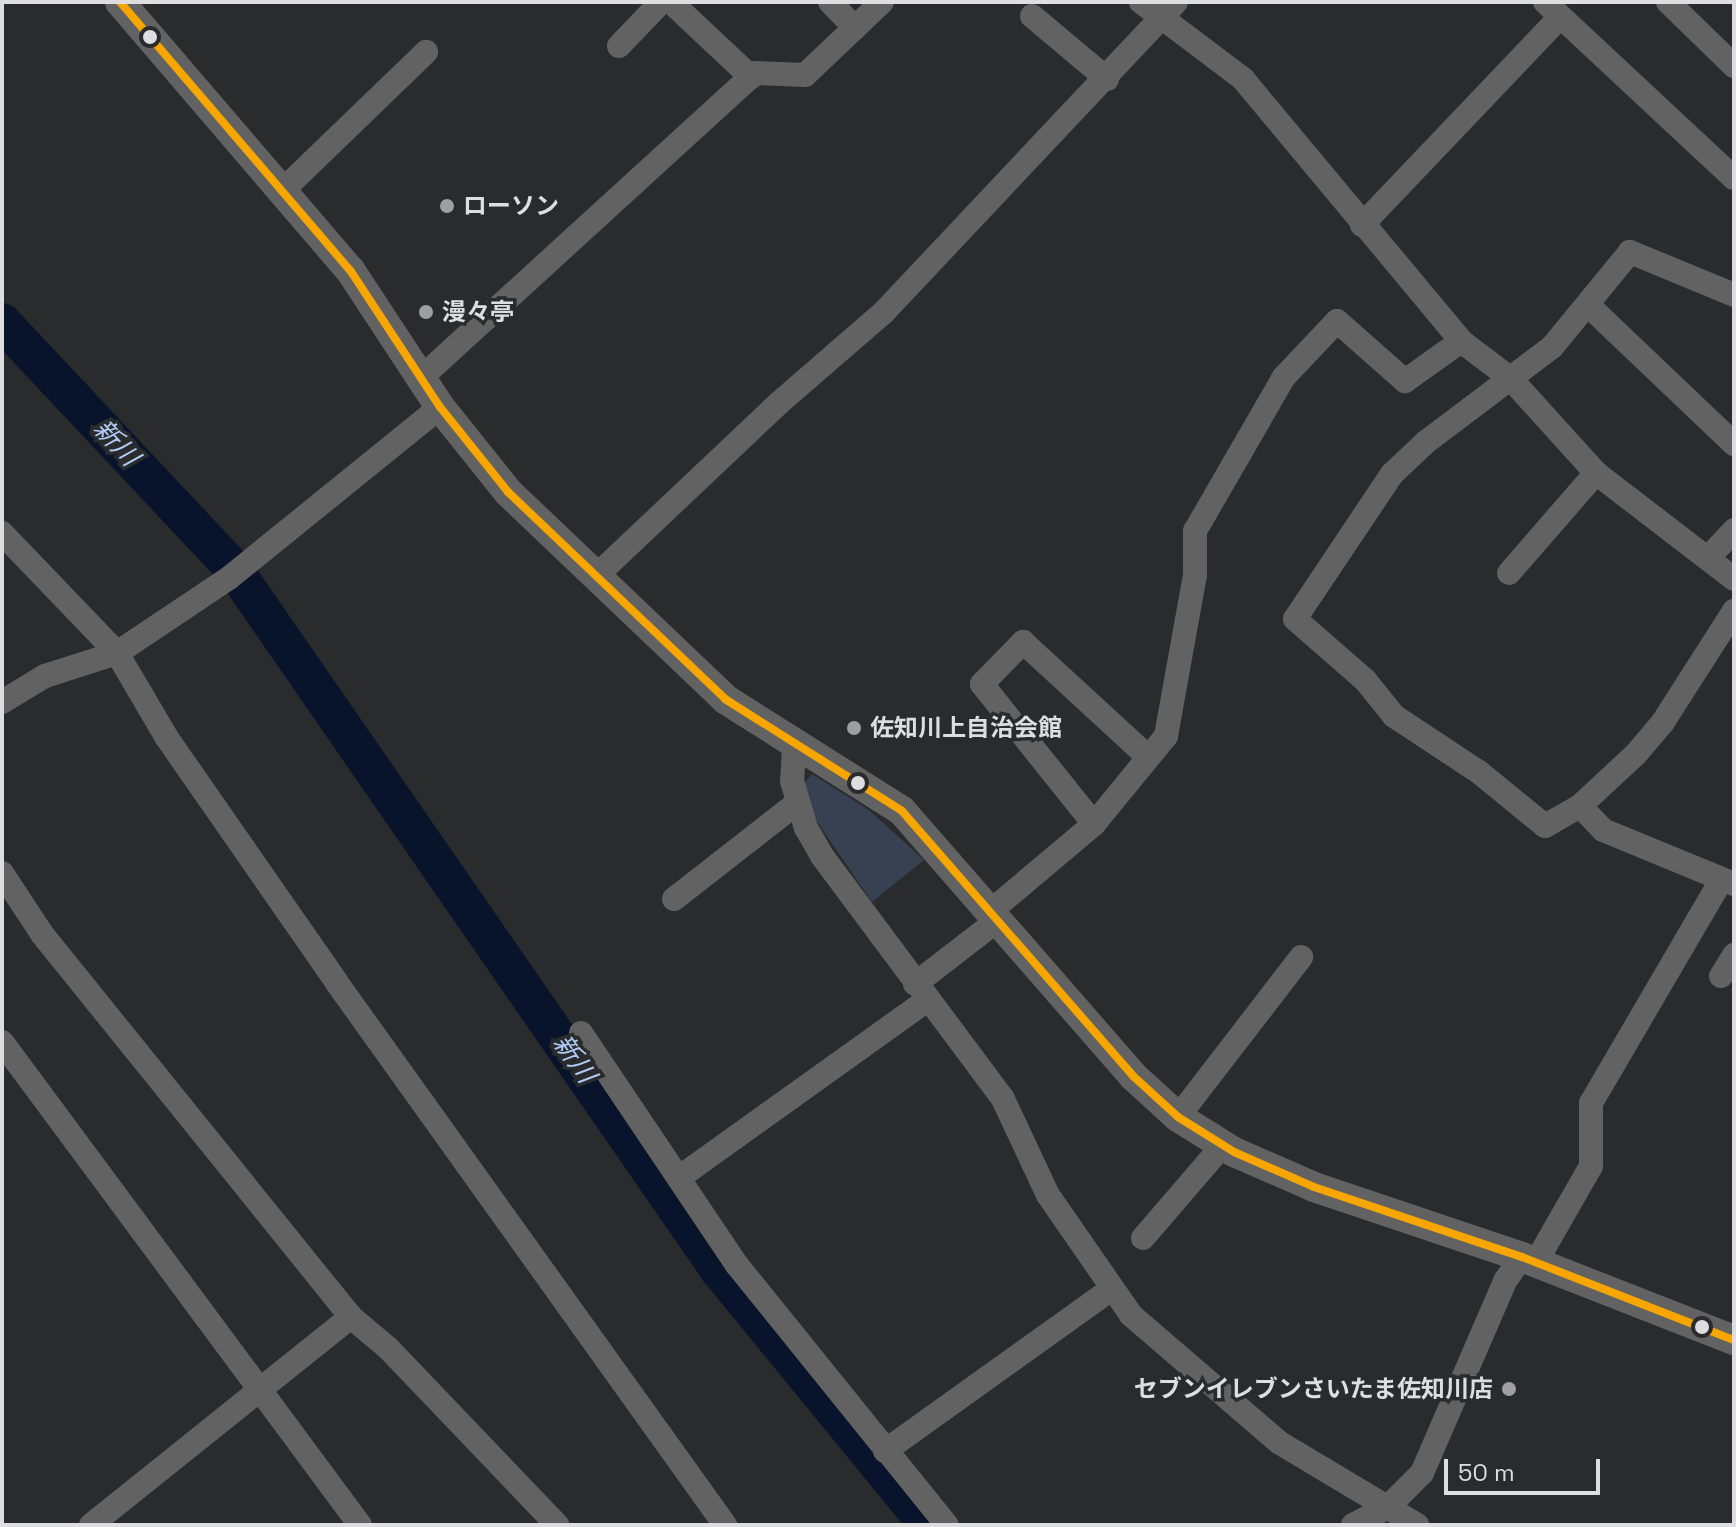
<!DOCTYPE html>
<meta charset="utf-8">
<style>
body{margin:0}
#map{position:relative;width:1736px;height:1527px;overflow:hidden;background:#2a2b2c;font-family:"Space Grotesk","Noto Sans JP",sans-serif}
div>[style]{position:absolute}
[style*='--x']{left:calc(var(--x)*1px);top:calc(var(--y)*1px);width:calc(var(--w)*1px);rotate:calc(var(--a)*1deg)}
.green>*{inset:0;background:#374151}
.river>*{height:38px;margin:-19px;padding:0 19px;transform-origin:19px;border-radius:19px;background:#08142b}
.minor>*{height:24px;margin:-12px;padding:0 12px;transform-origin:12px;border-radius:12px;background:#626262}
.major>*{height:30px;margin:-15px;padding:0 15px;transform-origin:15px;border-radius:15px;background:#626263}
.bus-1>*{height:8px;margin:-4px;padding:0 4px;transform-origin:4px;border-radius:4px;background:#f7a600}
.dots>*{width:22px;height:22px;translate:-50% -50%;box-sizing:border-box;border:4px solid #292b2d;border-radius:50%}
span{translate:-50% -50%;white-space:nowrap;text-align:center;line-height:1.15;-webkit-text-stroke:7px #292b2d;paint-order:stroke}
.poi-label{font-size:24px;color:#dedee0;font-weight:700}
.left{translate:0 -50%;text-align:left}
.right{translate:-100% -50%;text-align:right}
.water-label{font-size:26px;color:#b2ccf7;font-style:italic}
.frame{position:absolute;inset:0;border:4px solid #dedee0;pointer-events:none}
.scale{position:absolute;left:1444px;top:1459px;width:156px;height:36px;box-sizing:border-box;border:4px solid #dedee0;border-top:0;padding-left:10px;font-size:24px;line-height:28px;white-space:nowrap;color:#dedee0;-webkit-text-stroke:6px #292b2d;paint-order:stroke}
</style>
<div id="map">
<div class="green">
<i style="clip-path:polygon(812px 774px,869px 810px,924px 860px,872px 902px,809px 810px,802px 786px)"></i>
</div>
<div class="river">
<i style="--x:2;--y:322;--w:332;--a:46.8"></i>
<i style="--x:240;--y:578;--w:842;--a:55.31"></i>
<i style="--x:719;--y:1270;--w:330;--a:50.7"></i>
</div>
<div class="minor">
<i style="--x:671;--y:2;--w:110;--a:43.2"></i>
<i style="--x:830;--y:2;--w:36;--a:46"></i>
<i style="--x:1141;--y:2;--w:128;--a:37"></i>
<i style="--x:1243;--y:79;--w:341;--a:50.2"></i>
<i style="--x:1461;--y:341;--w:61;--a:37.1"></i>
<i style="--x:1510;--y:378;--w:128;--a:47.8"></i>
<i style="--x:1596;--y:473;--w:174;--a:37.5"></i>
<i style="--x:1545;--y:2;--w:258;--a:43"></i>
<i style="--x:1668;--y:2;--w:92;--a:44.1"></i>
<i style="--x:1032;--y:16;--w:98;--a:40"></i>
<i style="--x:619;--y:46;--w:61;--a:-46.3"></i>
<i style="--x:283;--y:190;--w:199;--a:-44"></i>
<i style="--x:1362;--y:225;--w:287;--a:-46.4"></i>
<i style="--x:1734;--y:295;--w:113;--a:-157.5"></i>
<i style="--x:1630;--y:252;--w:123;--a:129.4"></i>
<i style="--x:1552;--y:347;--w:158;--a:143"></i>
<i style="--x:1426;--y:442;--w:47;--a:136.7"></i>
<i style="--x:1392;--y:474;--w:174;--a:123.8"></i>
<i style="--x:1295;--y:619;--w:93;--a:41.1"></i>
<i style="--x:1365;--y:680;--w:46;--a:51.1"></i>
<i style="--x:1394;--y:716;--w:102;--a:33.4"></i>
<i style="--x:1479;--y:772;--w:85;--a:39.3"></i>
<i style="--x:1545;--y:826;--w:40;--a:-29.7"></i>
<i style="--x:1580;--y:806;--w:76;--a:-42.9"></i>
<i style="--x:1636;--y:754;--w:42;--a:-49.8"></i>
<i style="--x:1663;--y:722;--w:132;--a:-57.4"></i>
<i style="--x:1588;--y:305;--w:202;--a:43.6"></i>
<i style="--x:423;--y:376;--w:449;--a:-42.4"></i>
<i style="--x:755;--y:73;--w:50;--a:2.3"></i>
<i style="--x:805;--y:75;--w:106;--a:-43.5"></i>
<i style="--x:2;--y:533;--w:166;--a:46.2"></i>
<i style="--x:117;--y:653;--w:99;--a:59.5"></i>
<i style="--x:167;--y:738;--w:298;--a:55.2"></i>
<i style="--x:337;--y:983;--w:667;--a:54.4"></i>
<i style="--x:1709;--y:557;--w:37;--a:-47"></i>
<i style="--x:1509;--y:573;--w:133;--a:-49"></i>
<i style="--x:595;--y:577;--w:253;--a:-43.4"></i>
<i style="--x:779;--y:403;--w:138;--a:-40.9"></i>
<i style="--x:883;--y:313;--w:427;--a:-46.7"></i>
<i style="--x:2;--y:702;--w:50;--a:-31.2"></i>
<i style="--x:45;--y:676;--w:76;--a:-17.7"></i>
<i style="--x:117;--y:653;--w:135;--a:-33.8"></i>
<i style="--x:229;--y:578;--w:272;--a:-39"></i>
<i style="--x:794;--y:747;--w:34;--a:93"></i>
<i style="--x:792;--y:781;--w:49;--a:73.4"></i>
<i style="--x:806;--y:828;--w:32;--a:60"></i>
<i style="--x:822;--y:856;--w:303;--a:53.3"></i>
<i style="--x:1003;--y:1099;--w:106;--a:64.9"></i>
<i style="--x:1048;--y:1195;--w:146;--a:55.3"></i>
<i style="--x:1131;--y:1315;--w:196;--a:40.7"></i>
<i style="--x:1280;--y:1443;--w:160;--a:30.9"></i>
<i style="--x:1580;--y:806;--w:33;--a:46"></i>
<i style="--x:1603;--y:830;--w:142;--a:22.4"></i>
<i style="--x:1094;--y:824;--w:179;--a:-128.7"></i>
<i style="--x:982;--y:684;--w:59;--a:-45.7"></i>
<i style="--x:1023;--y:642;--w:170;--a:42.6"></i>
<i style="--x:2;--y:873;--w:73;--a:56.7"></i>
<i style="--x:42;--y:934;--w:492;--a:51.1"></i>
<i style="--x:351;--y:1317;--w:48;--a:40"></i>
<i style="--x:388;--y:1348;--w:245;--a:46.3"></i>
<i style="--x:674;--y:899;--w:156;--a:-38"></i>
<i style="--x:992;--y:910;--w:133;--a:-40.1"></i>
<i style="--x:1094;--y:824;--w:114;--a:-50.7"></i>
<i style="--x:1166;--y:736;--w:164;--a:-79.8"></i>
<i style="--x:1195;--y:575;--w:44;--a:-90"></i>
<i style="--x:1195;--y:531;--w:178;--a:-60"></i>
<i style="--x:1284;--y:377;--w:77;--a:-46.6"></i>
<i style="--x:1337;--y:321;--w:91;--a:41.4"></i>
<i style="--x:1405;--y:381;--w:69;--a:-35.5"></i>
<i style="--x:1721;--y:976;--w:25;--a:-58"></i>
<i style="--x:915;--y:984;--w:106;--a:-37.7"></i>
<i style="--x:581;--y:1033;--w:280;--a:56.1"></i>
<i style="--x:737;--y:1265;--w:334;--a:51.1"></i>
<i style="--x:2;--y:1042;--w:601;--a:53.45"></i>
<i style="--x:1178;--y:1117;--w:202;--a:-52.4"></i>
<i style="--x:680;--y:1177;--w:304;--a:-35.6"></i>
<i style="--x:1143;--y:1238;--w:123;--a:-49.3"></i>
<i style="--x:1536;--y:1262;--w:111;--a:-60.2"></i>
<i style="--x:1591;--y:1166;--w:63;--a:-90"></i>
<i style="--x:1591;--y:1103;--w:259;--a:-59.7"></i>
<i style="--x:885;--y:1451;--w:278;--a:-35.6"></i>
<i style="--x:91;--y:1525;--w:333;--a:-38.7"></i>
<i style="--x:1353;--y:1525;--w:39;--a:-27"></i>
<i style="--x:1388;--y:1507;--w:48;--a:-45"></i>
<i style="--x:1422;--y:1473;--w:209;--a:-66.6"></i>
<i style="--x:1505;--y:1281;--w:29;--a:-55"></i>
</div>
<div class="major">
<i style="--x:120;--y:2;--w:353;--a:49.4"></i>
<i style="--x:350;--y:270;--w:164;--a:56.7"></i>
<i style="--x:440;--y:407;--w:109;--a:51.3"></i>
<i style="--x:508;--y:492;--w:300;--a:43.6"></i>
<i style="--x:725;--y:699;--w:209;--a:32.3"></i>
<i style="--x:902;--y:811;--w:352;--a:48.9"></i>
<i style="--x:1133;--y:1076;--w:61;--a:42.3"></i>
<i style="--x:1178;--y:1117;--w:66;--a:32"></i>
<i style="--x:1234;--y:1152;--w:87;--a:23.6"></i>
<i style="--x:1314;--y:1187;--w:219;--a:18.6"></i>
<i style="--x:1522;--y:1257;--w:228;--a:21.4"></i>
</div>
<div class="bus-1">
<i style="--x:120;--y:2;--w:353;--a:49.4"></i>
<i style="--x:350;--y:270;--w:164;--a:56.7"></i>
<i style="--x:440;--y:407;--w:109;--a:51.3"></i>
<i style="--x:508;--y:492;--w:300;--a:43.6"></i>
<i style="--x:725;--y:699;--w:209;--a:32.3"></i>
<i style="--x:902;--y:811;--w:352;--a:48.9"></i>
<i style="--x:1133;--y:1076;--w:61;--a:42.3"></i>
<i style="--x:1178;--y:1117;--w:66;--a:32"></i>
<i style="--x:1234;--y:1152;--w:87;--a:23.6"></i>
<i style="--x:1314;--y:1187;--w:219;--a:18.6"></i>
<i style="--x:1522;--y:1257;--w:228;--a:21.4"></i>
</div>
<div class="dots">
<i style="left:150px;top:37px;background:#dedee0"></i>
<i style="left:447px;top:206px;background:#9f9fa1"></i>
<i style="left:426px;top:312px;background:#9f9fa1"></i>
<i style="left:854px;top:728px;background:#9f9fa1"></i>
<i style="left:858px;top:783px;background:#dedee0"></i>
<i style="left:1702px;top:1327px;background:#dedee0"></i>
<i style="left:1509px;top:1389px;background:#9f9fa1"></i>
</div>
<div class="poi-label">
<span class="left" style="left:463px;top:206px">ローソン</span>
<span class="left" style="left:442px;top:312px">漫々亭</span>
<span class="left" style="left:870px;top:728px">佐知川上自治会館</span>
<span class="right" style="left:1493px;top:1389px">セブンイレブンさいたま佐知川店</span>
</div>
<div class="water-label">
<span style="left:116px;top:443px;rotate:47deg">新川</span>
<span style="left:574px;top:1059px;rotate:55deg">新川</span>
</div>
<div class="frame"></div>
<div class="scale">50 m</div>
</div>
